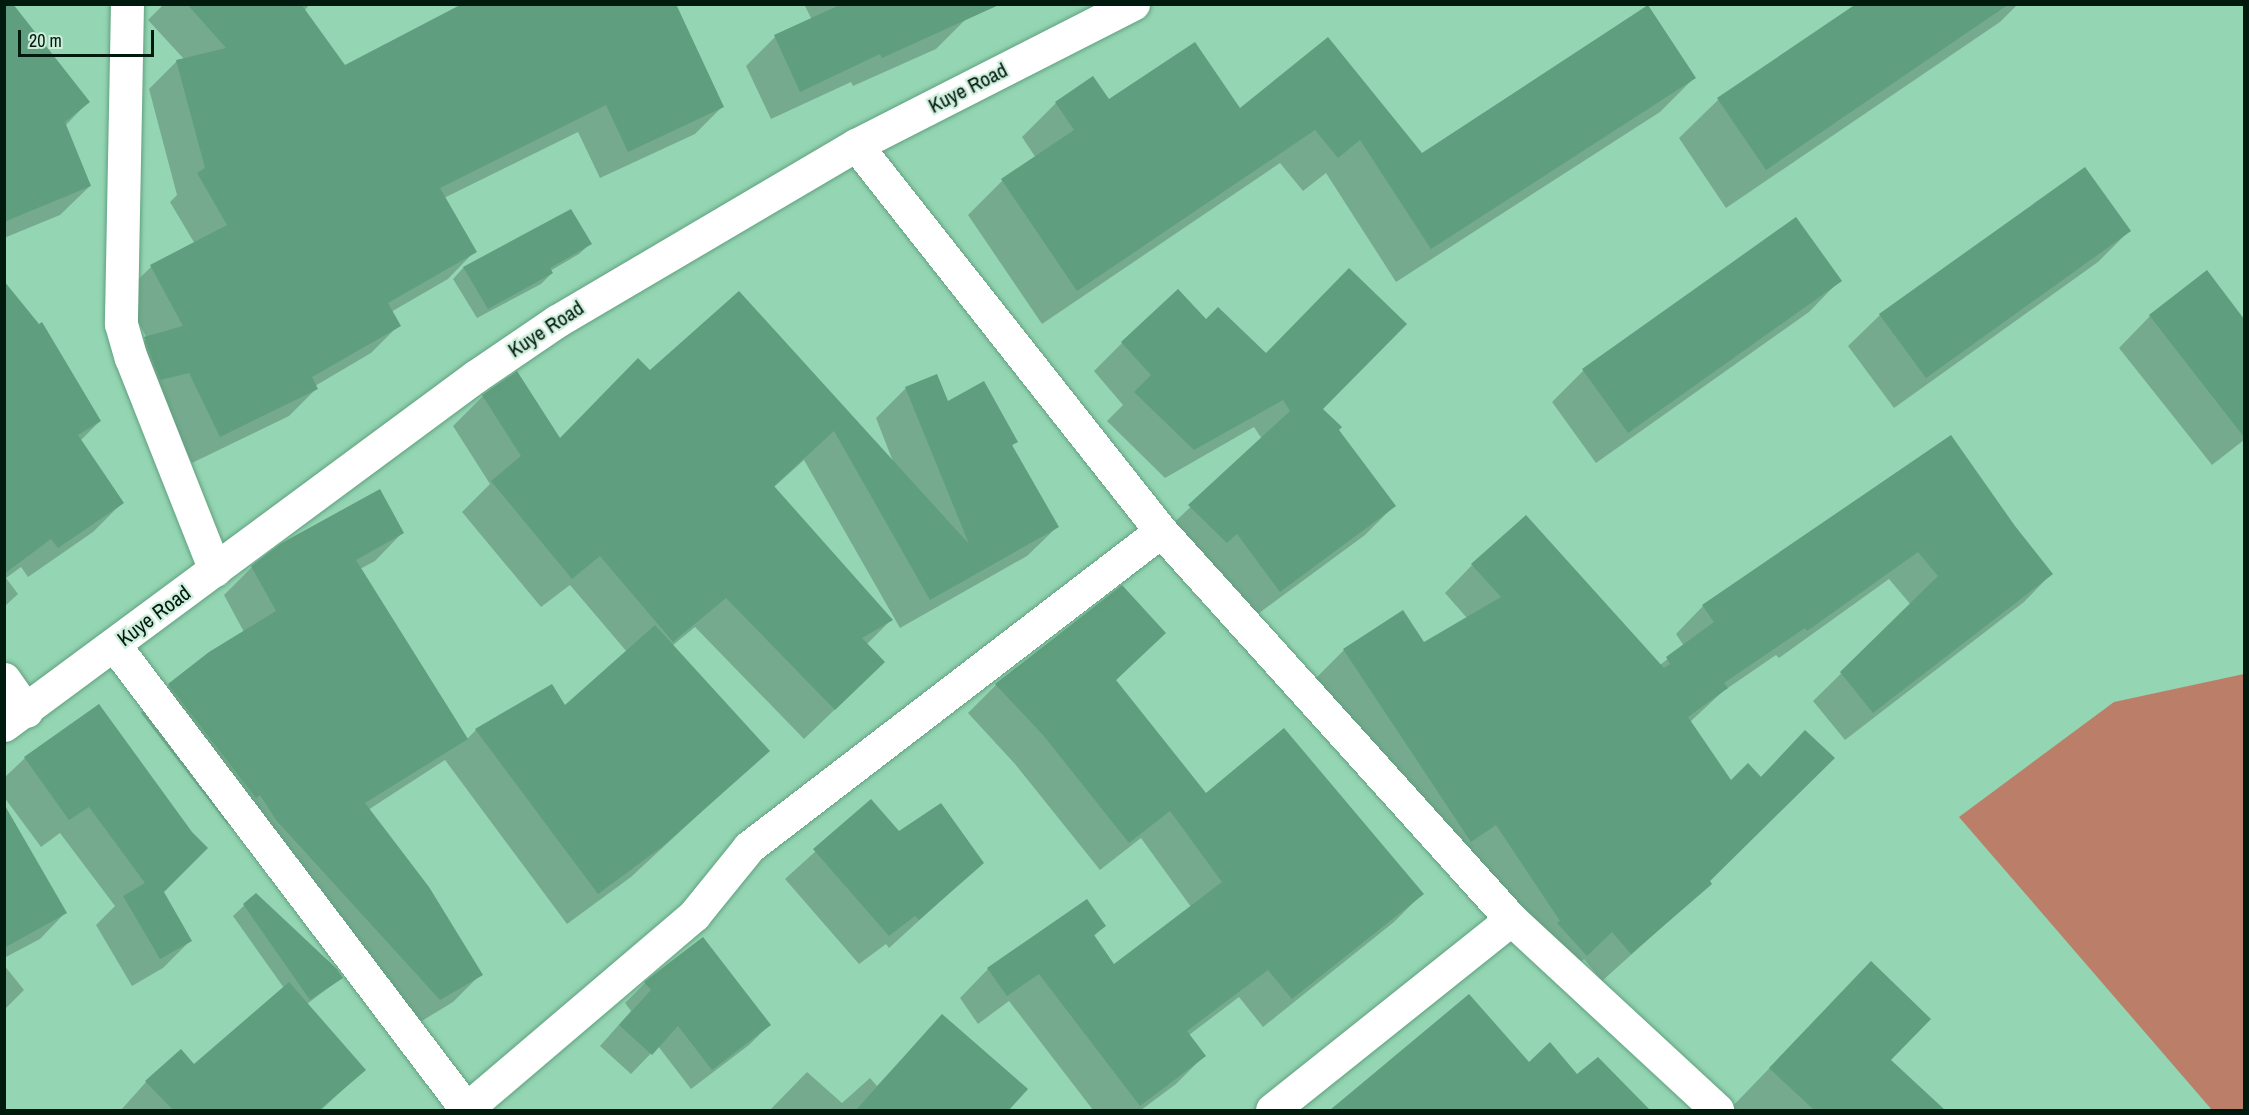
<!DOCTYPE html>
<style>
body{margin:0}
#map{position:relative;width:2249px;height:1115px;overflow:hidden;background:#94d5b3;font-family:"Archivo Narrow",sans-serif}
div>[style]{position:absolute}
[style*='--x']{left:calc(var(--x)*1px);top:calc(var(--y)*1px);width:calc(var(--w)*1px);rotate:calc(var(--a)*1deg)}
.forest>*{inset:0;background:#bb7f69}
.shadow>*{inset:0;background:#0003}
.building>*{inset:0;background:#5f9e7e}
.roads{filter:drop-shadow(0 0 2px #60a07f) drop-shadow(0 0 2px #60a07f)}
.minor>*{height:33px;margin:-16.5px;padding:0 16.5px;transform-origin:16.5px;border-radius:16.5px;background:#fff}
.tertiary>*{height:33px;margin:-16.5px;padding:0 16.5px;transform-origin:16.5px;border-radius:16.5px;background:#fff}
span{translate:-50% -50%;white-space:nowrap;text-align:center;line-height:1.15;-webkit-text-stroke:4.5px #ceeedc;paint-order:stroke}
.street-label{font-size:21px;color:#011a0e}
.frame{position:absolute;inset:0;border:6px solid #011a0e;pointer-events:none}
.scale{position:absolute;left:18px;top:30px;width:136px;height:27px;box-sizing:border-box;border:3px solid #011a0e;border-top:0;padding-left:8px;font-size:18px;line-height:21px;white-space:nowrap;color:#011a0e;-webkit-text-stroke:4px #ceeedc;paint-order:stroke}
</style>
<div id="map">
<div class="forest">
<i style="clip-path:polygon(2244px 674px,2244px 1110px,2212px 1110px,1959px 817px,2114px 702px)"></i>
</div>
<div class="shadow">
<i style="clip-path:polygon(164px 4px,310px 4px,304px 11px,271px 104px,465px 4px,723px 106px,695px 134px,600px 178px,578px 132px,444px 198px,475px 251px,448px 279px,391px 312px,399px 325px,371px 353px,315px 386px,316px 389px,289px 416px,192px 463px,161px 400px,132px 407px,117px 366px,147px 338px,123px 294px,151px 267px,195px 244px,170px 202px,177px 195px,149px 89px,177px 61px,184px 59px,148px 20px)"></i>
<i style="clip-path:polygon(804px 4px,958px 4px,965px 20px,936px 49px,853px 86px,851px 82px,771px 119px,746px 66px,775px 37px,812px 20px)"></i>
<i style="clip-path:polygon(1858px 4px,2018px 4px,2000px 22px,1726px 208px,1679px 138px,1718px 100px)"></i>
<i style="clip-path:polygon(4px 76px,88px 102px,65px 126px,90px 186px,60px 215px,4px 238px)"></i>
<i style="clip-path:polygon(1092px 78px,1108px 101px,1240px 111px,1421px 155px,1694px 78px,1660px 112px,1396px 282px,1326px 173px,1303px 191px,1280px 163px,1042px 324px,968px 215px,1002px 181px,1036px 158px,1022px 137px,1056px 103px)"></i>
<i style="clip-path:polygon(571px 211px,590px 244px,579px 254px,550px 271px,552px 273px,541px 284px,477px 318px,453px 279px,463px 268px)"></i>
<i style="clip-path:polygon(1796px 219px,1840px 280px,1809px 312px,1596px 463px,1552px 402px,1583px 371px)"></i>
<i style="clip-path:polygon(2129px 231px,2098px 262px,1894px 408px,1848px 346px,1880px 315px)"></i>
<i style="clip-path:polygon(2206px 273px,2244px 321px,2244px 440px,2212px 465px,2119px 348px,2150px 316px)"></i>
<i style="clip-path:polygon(4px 283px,100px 421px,80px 441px,122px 503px,93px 532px,28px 577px,21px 567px,6px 578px,18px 594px,4px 607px)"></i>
<i style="clip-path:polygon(738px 293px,894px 464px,876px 418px,906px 388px,947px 403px,1016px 441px,1011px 447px,1057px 527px,1027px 556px,900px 628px,804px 460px,773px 488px,891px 620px,866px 645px,853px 692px,804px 739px,695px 627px,672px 646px,767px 751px,631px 877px,567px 924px,445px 760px,368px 810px,481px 974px,453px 1002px,412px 1027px,231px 821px,228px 825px,141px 713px,169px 685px,210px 653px,244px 632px,224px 595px,252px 567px,402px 533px,375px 561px,360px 569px,467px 739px,476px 730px,552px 686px,565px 708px,627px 652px,570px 585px,541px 607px,462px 512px,490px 484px,453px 426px,483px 396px,559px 440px,650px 372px)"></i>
<i style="clip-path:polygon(1206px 321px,1321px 409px,1394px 506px,1365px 535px,1251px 619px,1161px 535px,1262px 439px,1254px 427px,1165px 478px,1107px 421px,1123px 405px,1094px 371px,1122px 343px)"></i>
<i style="clip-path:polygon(2014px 527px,2051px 574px,2024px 602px,1845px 740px,1813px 701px,1911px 605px,1889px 579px,1779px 658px,1776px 655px,1722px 692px,1690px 722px,1731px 782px,1760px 778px,1805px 732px,1708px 882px,1710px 884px,1602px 981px,1584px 959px,1558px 983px,1468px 852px,1443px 869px,1316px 678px,1344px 650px,1424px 644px,1467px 618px,1445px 593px,1472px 565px,1660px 665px,1684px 646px,1676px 634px,1703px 606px)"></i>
<i style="clip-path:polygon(1164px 633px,1115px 681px,1206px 795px,1422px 894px,1394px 922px,1263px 1027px,1239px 997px,1189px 1035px,1204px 1056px,1176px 1084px,1141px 1110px,1093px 1110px,1009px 1001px,978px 1024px,960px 998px,988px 969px,1087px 901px,1104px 926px,1093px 937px,1114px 966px,1191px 907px,1141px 838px,1100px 870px,1015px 764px,968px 713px,996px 685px)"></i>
<i style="clip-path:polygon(98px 706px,163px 892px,190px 941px,163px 968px,132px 986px,96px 925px,115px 906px,60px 833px,41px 847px,4px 797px,4px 778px,25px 758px)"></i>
<i style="clip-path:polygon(871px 801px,899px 833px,982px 863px,889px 948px,886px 944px,859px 964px,785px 879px)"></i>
<i style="clip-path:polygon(4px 856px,65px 913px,40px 939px,4px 958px)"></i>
<i style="clip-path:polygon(255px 895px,341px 978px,307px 1004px,364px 1070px,321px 1110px,121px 1110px,146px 1082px,194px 1066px,284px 988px,233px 916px)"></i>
<i style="clip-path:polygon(703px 939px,769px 1025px,749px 1045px,691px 1089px,658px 1046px,631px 1074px,600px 1046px,631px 1011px,625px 1003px,645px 983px)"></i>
<i style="clip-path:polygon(4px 965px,24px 990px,4px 1010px)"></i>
<i style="clip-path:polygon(1843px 992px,1889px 1060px,1943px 1110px,1729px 1110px)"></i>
<i style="clip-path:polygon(1469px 996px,1528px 1064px,1577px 1077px,1598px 1059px,1647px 1110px,1332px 1110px)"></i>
<i style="clip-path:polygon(942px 1016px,1026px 1090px,1007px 1110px,770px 1110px,807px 1072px,842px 1103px,870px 1078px,877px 1086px)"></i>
</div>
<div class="building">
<i style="clip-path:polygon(4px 4px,13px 4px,90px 102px,65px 122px,91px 186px,4px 222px)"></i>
<i style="clip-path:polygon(187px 4px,301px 4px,345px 65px,462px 4px,676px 4px,724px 107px,628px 152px,606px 105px,440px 188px,477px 252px,388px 303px,401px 326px,312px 377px,318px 389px,220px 437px,189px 373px,160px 380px,144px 337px,183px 326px,150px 265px,227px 225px,197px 173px,205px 168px,176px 60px,226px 48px)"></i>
<i style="clip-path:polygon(842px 4px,1001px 4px,882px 58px,880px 54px,800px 92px,774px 35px)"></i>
<i style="clip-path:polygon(1856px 4px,2009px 4px,1766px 170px,1717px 98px)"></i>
<i style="clip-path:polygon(1648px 5px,1696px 78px,1431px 249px,1360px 140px,1338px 158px,1315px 130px,1077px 291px,1001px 179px,1074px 130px,1055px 102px,1093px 76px,1109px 99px,1195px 42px,1240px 108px,1328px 37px,1422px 153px)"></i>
<i style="clip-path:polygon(2085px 167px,2131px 231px,1926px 378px,1879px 314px)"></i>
<i style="clip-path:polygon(571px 209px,592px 244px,550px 268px,553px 273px,488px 309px,463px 267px)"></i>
<i style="clip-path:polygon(1796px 217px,1842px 281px,1628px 433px,1582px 369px)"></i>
<i style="clip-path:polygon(1349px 268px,1407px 324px,1323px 409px,1342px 427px,1339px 430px,1396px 506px,1280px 592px,1237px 534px,1227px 543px,1188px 505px,1290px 411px,1283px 400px,1194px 450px,1134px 392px,1151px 375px,1121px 342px,1178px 289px,1206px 319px,1218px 307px,1266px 353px)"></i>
<i style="clip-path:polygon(2207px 270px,2244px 319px,2244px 437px,2149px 315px)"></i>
<i style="clip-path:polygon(4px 281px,39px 324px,42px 322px,101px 421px,78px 435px,124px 503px,58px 548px,51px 539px,4px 574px)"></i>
<i style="clip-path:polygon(739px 291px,969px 544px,905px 387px,937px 374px,948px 401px,984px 381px,1018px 442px,1012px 445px,1059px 527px,930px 600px,834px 431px,774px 486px,893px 620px,862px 638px,885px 662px,835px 710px,726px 598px,673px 642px,600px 556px,572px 579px,491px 481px,521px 456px,482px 395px,517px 371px,560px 438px,638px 358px,650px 370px)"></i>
<i style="clip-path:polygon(1951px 435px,2015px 526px,2053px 574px,1873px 713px,1840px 672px,1938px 576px,1918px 552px,1807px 631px,1805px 628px,1724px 683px,1728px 688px,1688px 717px,1731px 780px,1748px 763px,1761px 777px,1805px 730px,1835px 758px,1710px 881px,1712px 884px,1631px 954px,1612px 932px,1587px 956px,1557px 923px,1560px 921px,1496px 825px,1471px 842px,1343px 649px,1403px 610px,1424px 642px,1501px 597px,1471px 564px,1526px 515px,1664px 668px,1670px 664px,1666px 657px,1714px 622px,1702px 605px)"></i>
<i style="clip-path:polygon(380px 489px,404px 533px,356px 560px,468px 739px,365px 803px,429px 887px,483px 975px,440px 1000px,276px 820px,260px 795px,256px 798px,168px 684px,209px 652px,276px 611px,251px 566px,280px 544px)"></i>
<i style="clip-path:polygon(1122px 585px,1166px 633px,1116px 680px,1206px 793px,1284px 728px,1424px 894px,1292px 999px,1268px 970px,1187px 1031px,1206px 1056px,1140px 1106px,1039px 974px,1007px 996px,987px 968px,1087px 899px,1106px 926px,1094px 935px,1114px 964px,1222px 882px,1170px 811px,1129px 843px,1043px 735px,995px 684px)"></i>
<i style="clip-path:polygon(655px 625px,770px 751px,663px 846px,598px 894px,475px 729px,552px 684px,565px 705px)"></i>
<i style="clip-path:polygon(99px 704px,192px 832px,208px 848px,164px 892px,192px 941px,160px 959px,123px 896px,145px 883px,89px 807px,69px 820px,24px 757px)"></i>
<i style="clip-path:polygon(871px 799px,899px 831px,941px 803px,984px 863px,919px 920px,915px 916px,889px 936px,813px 849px)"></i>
<i style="clip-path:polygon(4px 804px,67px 913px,4px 948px)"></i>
<i style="clip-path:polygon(256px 893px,337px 969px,343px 978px,310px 1000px,243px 904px)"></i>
<i style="clip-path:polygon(703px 937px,771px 1025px,712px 1070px,678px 1026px,652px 1055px,619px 1025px,651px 990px,644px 982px)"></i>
<i style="clip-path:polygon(1871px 961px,1931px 1019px,1891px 1060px,1945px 1110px,1814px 1110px,1769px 1068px)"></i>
<i style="clip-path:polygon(289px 982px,366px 1070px,319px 1110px,173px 1110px,145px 1081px,181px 1049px,194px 1064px)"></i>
<i style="clip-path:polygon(1469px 994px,1529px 1062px,1550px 1042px,1577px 1074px,1598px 1057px,1650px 1110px,1330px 1110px)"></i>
<i style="clip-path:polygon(942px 1014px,1028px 1089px,1009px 1110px,856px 1110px)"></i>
</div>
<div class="roads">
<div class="minor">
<i style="--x:127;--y:4;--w:320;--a:91.1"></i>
<i style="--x:121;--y:324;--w:35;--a:74"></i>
<i style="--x:131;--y:358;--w:228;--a:68.4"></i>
<i style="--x:856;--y:145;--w:492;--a:51.7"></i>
<i style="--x:1161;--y:531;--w:523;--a:47.95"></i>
<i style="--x:1511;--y:919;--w:281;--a:42.8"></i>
<i style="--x:115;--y:646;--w:582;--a:52.82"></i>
<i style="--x:4;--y:679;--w:39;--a:55"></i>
<i style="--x:465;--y:1110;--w:301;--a:-40.4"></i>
<i style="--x:694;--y:915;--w:87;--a:-51"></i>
<i style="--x:749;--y:847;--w:519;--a:-37.49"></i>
<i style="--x:1272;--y:1110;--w:306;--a:-38.6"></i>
</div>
<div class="tertiary">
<i style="--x:4;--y:725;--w:587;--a:-36.48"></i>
<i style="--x:476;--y:376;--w:98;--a:-34.2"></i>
<i style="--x:557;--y:321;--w:347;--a:-30.5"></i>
<i style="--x:856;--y:145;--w:311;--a:-27"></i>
</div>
</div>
<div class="street-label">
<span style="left:968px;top:88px;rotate:-27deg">Kuye Road</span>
<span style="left:546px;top:329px;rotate:-33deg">Kuye Road</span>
<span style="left:154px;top:616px;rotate:-37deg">Kuye Road</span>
</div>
<div class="frame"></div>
<div class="scale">20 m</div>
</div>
